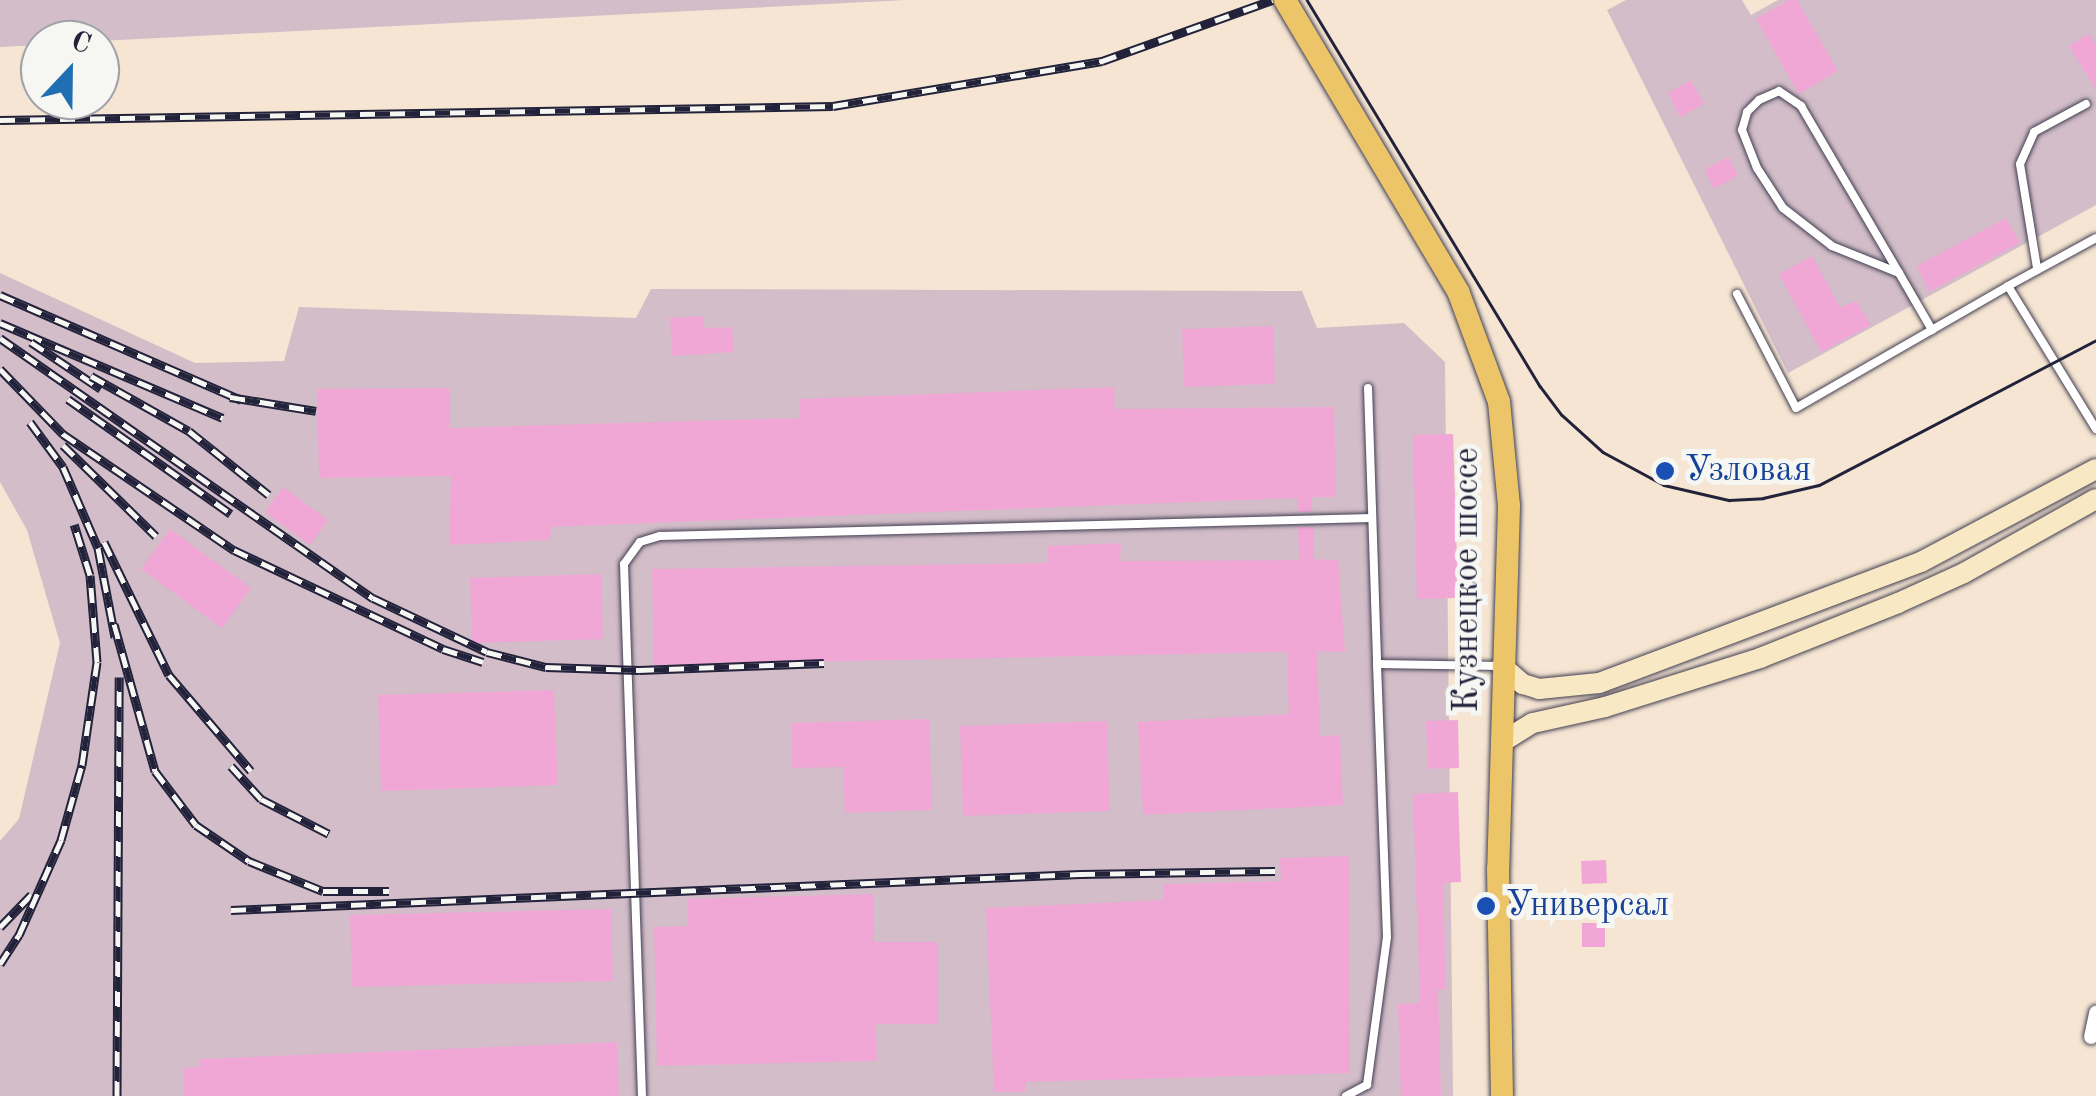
<!DOCTYPE html>
<meta charset="utf-8">
<style>
body{margin:0}
#map{position:relative;width:2096px;height:1096px;overflow:hidden;background:#f5e5d2;font-family:"Old Standard TT",serif}
div>[style]{position:absolute}
[style*='--x']{left:calc(var(--x)*1px);top:calc(var(--y)*1px);width:calc(var(--w)*1px);rotate:calc(var(--a)*1deg)}
.industrial>*{inset:0;background:#d2bdc8}
.building>*{inset:0;background:#f0a7d5}
.roads{filter:drop-shadow(0 0 2px #423f52) drop-shadow(0 0 2px #423f52)}
.lane>*{height:8px;margin:-4px;padding:0 4px;transform-origin:4px;border-radius:4px;background:#fff}
.street>*{height:14px;margin:-7px;padding:0 7px;transform-origin:7px;border-radius:7px;background:#fff}
.secondary>*{height:20px;margin:-10px;padding:0 10px;transform-origin:10px;border-radius:10px;background:#f8e8c3}
.primary>*{height:22px;margin:-11px;padding:0 11px;transform-origin:11px;border-radius:11px;background:#edc569}
.tram>*{height:2.5px;margin:-1.25px;padding:0 1.25px;transform-origin:1.25px;border-radius:1.25px;background:#22223b}
.rail>*{height:9px;margin-top:-4.5px;transform-origin:0;background:repeating-linear-gradient(90deg,#f6f6f2 0 15px,#22223b 0 30px);box-sizing:border-box;border-block:2px solid #22223b}
.dots>*{width:28px;height:28px;translate:-50% -50%;box-sizing:border-box;border:5px solid #f6f6f2;border-radius:50%}
span{translate:-50% -50%;white-space:nowrap;text-align:center;line-height:1.15;-webkit-text-stroke:10px #f6f6f2;paint-order:stroke}
.transit-label{font-size:35px;color:#164399}
.left{translate:0 -50%;text-align:left}
.street-label{font-size:35px;color:#22223b}
.north{position:absolute;left:20px;top:20px;width:100px;height:100px;box-sizing:border-box;background:#f6f6f2;border:2px solid #a1a1a9;border-radius:50%;rotate:22deg;font-size:28px;font-weight:700;line-height:40px;text-align:center;color:#22223b}
.north::after{content:'';display:block;margin:auto;width:35px;height:45px;background:#1f6fb2;clip-path:polygon(50% 0,100% 100%,50% 72%,0 100%)}
</style>
<div id="map">
<div class="industrial">
<i style="clip-path:polygon(0 0,905px 0,100px 41px,40px 40px,40px 45px,0 47px)"></i>
<i style="clip-path:polygon(1626px 0,1742px 0,1751px 15px,1778px 0,2096px 0,2096px 205px,1788px 373px,1607px 10px)"></i>
<i style="clip-path:polygon(0 273px,195px 363px,284px 361px,299px 307px,636px 318px,651px 289px,1302px 291px,1317px 328px,1404px 323px,1445px 362px,1453px 1096px,0 1096px,0 841px,19px 819px,60px 643px,27px 530px,0 482px)"></i>
</div>
<div class="building">
<i style="clip-path:polygon(1789px 0,1797px 0,1838px 71px,1799px 94px,1756px 19px)"></i>
<i style="clip-path:polygon(2089px 34px,2096px 45px,2096px 90px,2069px 46px)"></i>
<i style="clip-path:polygon(1691px 80px,1704px 104px,1680px 117px,1668px 93px)"></i>
<i style="clip-path:polygon(1728px 157px,1738px 175px,1714px 189px,1704px 170px)"></i>
<i style="clip-path:polygon(2006px 218px,2020px 243px,1929px 292px,1917px 266px)"></i>
<i style="clip-path:polygon(1812px 256px,1840px 307px,1856px 301px,1871px 325px,1821px 352px,1779px 274px)"></i>
<i style="clip-path:polygon(703px 316px,704px 328px,732px 327px,734px 352px,672px 356px,670px 318px)"></i>
<i style="clip-path:polygon(1273px 326px,1275px 384px,1184px 387px,1182px 329px)"></i>
<i style="clip-path:polygon(1114px 387px,1115px 409px,1334px 407px,1336px 497px,1312px 497px,1312px 512px,1297px 512px,1297px 498px,829px 516px,551px 527px,550px 540px,449px 545px,451px 476px,319px 478px,317px 389px,450px 388px,450px 428px,800px 418px,799px 399px)"></i>
<i style="clip-path:polygon(1453px 434px,1458px 598px,1417px 599px,1413px 435px)"></i>
<i style="clip-path:polygon(283px 487px,328px 520px,310px 545px,265px 512px)"></i>
<i style="clip-path:polygon(1298px 527px,1313px 527px,1314px 559px,1338px 560px,1345px 652px,1317px 651px,1320px 736px,1340px 735px,1343px 805px,1143px 815px,1138px 722px,1289px 714px,1287px 652px,654px 665px,652px 569px,1048px 563px,1048px 546px,1121px 543px,1120px 561px,1299px 560px)"></i>
<i style="clip-path:polygon(170px 529px,251px 588px,222px 628px,141px 569px)"></i>
<i style="clip-path:polygon(601px 574px,603px 639px,472px 643px,470px 578px)"></i>
<i style="clip-path:polygon(554px 690px,558px 785px,381px 791px,378px 695px)"></i>
<i style="clip-path:polygon(929px 719px,932px 810px,845px 813px,843px 767px,792px 768px,791px 723px)"></i>
<i style="clip-path:polygon(1458px 720px,1459px 768px,1428px 769px,1426px 721px)"></i>
<i style="clip-path:polygon(1107px 721px,1110px 811px,963px 816px,960px 726px)"></i>
<i style="clip-path:polygon(1458px 792px,1461px 882px,1443px 883px,1446px 989px,1438px 990px,1441px 1096px,1401px 1096px,1398px 1004px,1420px 1003px,1413px 794px)"></i>
<i style="clip-path:polygon(1349px 856px,1350px 1073px,1026px 1082px,1026px 1092px,994px 1092px,986px 908px,1164px 900px,1164px 884px,1281px 881px,1280px 858px)"></i>
<i style="clip-path:polygon(1606px 860px,1607px 883px,1582px 884px,1581px 861px)"></i>
<i style="clip-path:polygon(873px 894px,874px 942px,938px 942px,938px 1024px,876px 1024px,877px 1061px,657px 1066px,654px 927px,688px 926px,688px 899px)"></i>
<i style="clip-path:polygon(611px 909px,613px 981px,352px 987px,350px 915px)"></i>
<i style="clip-path:polygon(1582px 923px,1605px 923px,1605px 947px,1582px 947px)"></i>
<i style="clip-path:polygon(617px 1042px,619px 1096px,184px 1096px,183px 1068px,200px 1067px,199px 1059px)"></i>
</div>
<div class="roads">
<div class="lane">
<i style="--x:2037;--y:268;--w:105;--a:-99.3"></i>
<i style="--x:2020;--y:164;--w:35;--a:-66"></i>
<i style="--x:2034;--y:132;--w:59;--a:-28.3"></i>
<i style="--x:1899;--y:273;--w:72;--a:-158.1"></i>
<i style="--x:1832;--y:246;--w:62;--a:-142.2"></i>
<i style="--x:1783;--y:208;--w:48;--a:-123"></i>
<i style="--x:1757;--y:168;--w:41;--a:-111.5"></i>
<i style="--x:1742;--y:130;--w:19;--a:-74"></i>
<i style="--x:1747;--y:112;--w:17;--a:-45"></i>
<i style="--x:1759;--y:100;--w:22;--a:-24"></i>
<i style="--x:1779;--y:91;--w:27;--a:34"></i>
<i style="--x:1801;--y:106;--w:194;--a:59.6"></i>
<i style="--x:1899;--y:273;--w:66;--a:59.9"></i>
<i style="--x:2008;--y:286;--w:100;--a:-28.6"></i>
<i style="--x:1737;--y:294;--w:128;--a:62.6"></i>
<i style="--x:1796;--y:408;--w:245;--a:-29.9"></i>
<i style="--x:2008;--y:286;--w:168;--a:58.4"></i>
<i style="--x:1368;--y:388;--w:276;--a:88.1"></i>
<i style="--x:1377;--y:664;--w:124;--a:0.9"></i>
<i style="--x:642;--y:1096;--w:532;--a:-91.94"></i>
<i style="--x:624;--y:564;--w:27;--a:-54"></i>
<i style="--x:640;--y:542;--w:21;--a:-17"></i>
<i style="--x:660;--y:536;--w:712;--a:-1.45"></i>
<i style="--x:1346;--y:1096;--w:24;--a:-28"></i>
<i style="--x:1367;--y:1085;--w:149;--a:-82.3"></i>
<i style="--x:1387;--y:937;--w:273;--a:-92.1"></i>
</div>
<div class="street">
<i style="--x:2091;--y:1037;--w:25;--a:-78"></i>
</div>
<div class="secondary">
<i style="--x:1502;--y:666;--w:28;--a:41"></i>
<i style="--x:1523;--y:684;--w:17;--a:17"></i>
<i style="--x:1539;--y:689;--w:60;--a:-5.7"></i>
<i style="--x:1599;--y:683;--w:344;--a:-20.6"></i>
<i style="--x:1921;--y:562;--w:198;--a:-28"></i>
<i style="--x:1502;--y:742;--w:36;--a:-32"></i>
<i style="--x:1533;--y:723;--w:74;--a:-12.5"></i>
<i style="--x:1605;--y:707;--w:163;--a:-17.5"></i>
<i style="--x:1760;--y:658;--w:149;--a:-21.7"></i>
<i style="--x:1898;--y:603;--w:72;--a:-24.4"></i>
<i style="--x:1964;--y:573;--w:151;--a:-29.3"></i>
</div>
<div class="primary">
<i style="--x:1285;--y:0;--w:339;--a:59.3"></i>
<i style="--x:1458;--y:291;--w:118;--a:69.7"></i>
<i style="--x:1499;--y:402;--w:104;--a:84.5"></i>
<i style="--x:1509;--y:506;--w:363;--a:91.7"></i>
<i style="--x:1498;--y:869;--w:227;--a:89"></i>
</div>
</div>
<div class="tram">
<i style="--x:1307;--y:0;--w:451;--a:58.9"></i>
<i style="--x:1540;--y:386;--w:36;--a:53"></i>
<i style="--x:1562;--y:415;--w:55;--a:42.1"></i>
<i style="--x:1603;--y:452;--w:69;--a:28.4"></i>
<i style="--x:1664;--y:485;--w:67;--a:13"></i>
<i style="--x:1729;--y:500;--w:34;--a:-3"></i>
<i style="--x:1763;--y:498;--w:57;--a:-13.1"></i>
<i style="--x:1819;--y:485;--w:313;--a:-27.6"></i>
</div>
<div class="rail">
<i style="--x:0;--y:120;--w:833;--a:-0.96"></i>
<i style="--x:833;--y:106;--w:273;--a:-9.5"></i>
<i style="--x:1102;--y:61;--w:181;--a:-19.7"></i>
<i style="--x:0;--y:295;--w:263;--a:23.5"></i>
<i style="--x:0;--y:323;--w:242;--a:23.1"></i>
<i style="--x:0;--y:338;--w:455;--a:34.9"></i>
<i style="--x:373;--y:598;--w:126;--a:25.3"></i>
<i style="--x:487;--y:652;--w:61;--a:14.3"></i>
<i style="--x:546;--y:667;--w:93;--a:1.8"></i>
<i style="--x:639;--y:670;--w:185;--a:-2.2"></i>
<i style="--x:31;--y:342;--w:84;--a:33.9"></i>
<i style="--x:0;--y:369;--w:91;--a:45.9"></i>
<i style="--x:63;--y:434;--w:207;--a:34.2"></i>
<i style="--x:234;--y:550;--w:231;--a:25.3"></i>
<i style="--x:443;--y:649;--w:42;--a:18"></i>
<i style="--x:91;--y:376;--w:112;--a:29.3"></i>
<i style="--x:189;--y:431;--w:102;--a:38.7"></i>
<i style="--x:230;--y:397;--w:87;--a:9.2"></i>
<i style="--x:68;--y:399;--w:199;--a:35.2"></i>
<i style="--x:30;--y:422;--w:56;--a:53.7"></i>
<i style="--x:63;--y:467;--w:88;--a:66.6"></i>
<i style="--x:98;--y:548;--w:91;--a:79.2"></i>
<i style="--x:63;--y:445;--w:130;--a:44.4"></i>
<i style="--x:104;--y:542;--w:148;--a:64"></i>
<i style="--x:169;--y:675;--w:126;--a:49.5"></i>
<i style="--x:114;--y:624;--w:153;--a:74.4"></i>
<i style="--x:155;--y:771;--w:68;--a:52.8"></i>
<i style="--x:196;--y:825;--w:64;--a:34.2"></i>
<i style="--x:249;--y:861;--w:80;--a:22.1"></i>
<i style="--x:323;--y:891;--w:66;--a:0"></i>
<i style="--x:231;--y:766;--w:45;--a:47.7"></i>
<i style="--x:261;--y:799;--w:76;--a:27.2"></i>
<i style="--x:231;--y:910;--w:850;--a:-2.43"></i>
<i style="--x:1080;--y:874;--w:195;--a:-0.9"></i>
<i style="--x:0;--y:927;--w:45;--a:-45.9"></i>
<i style="--x:0;--y:964;--w:35;--a:-57"></i>
<i style="--x:19;--y:935;--w:104;--a:-66.1"></i>
<i style="--x:61;--y:840;--w:78;--a:-74.4"></i>
<i style="--x:82;--y:765;--w:104;--a:-81.7"></i>
<i style="--x:97;--y:662;--w:87;--a:-94.6"></i>
<i style="--x:90;--y:575;--w:53;--a:-107.4"></i>
<i style="--x:117;--y:1096;--w:419;--a:-89.7"></i>
</div>
<div class="dots">
<i style="left:1665px;top:471px;background:#1a4fb4"></i>
<i style="left:1486px;top:906px;background:#1a4fb4"></i>
</div>
<div class="transit-label">
<span class="left" style="left:1685px;top:471px">Узловая</span>
<span class="left" style="left:1506px;top:906px">Универсал</span>
</div>
<div class="street-label">
<span style="left:1468px;top:580px;rotate:-90deg">Кузнецкое шоссе</span>
</div>
<div class="north">С</div>
</div>
